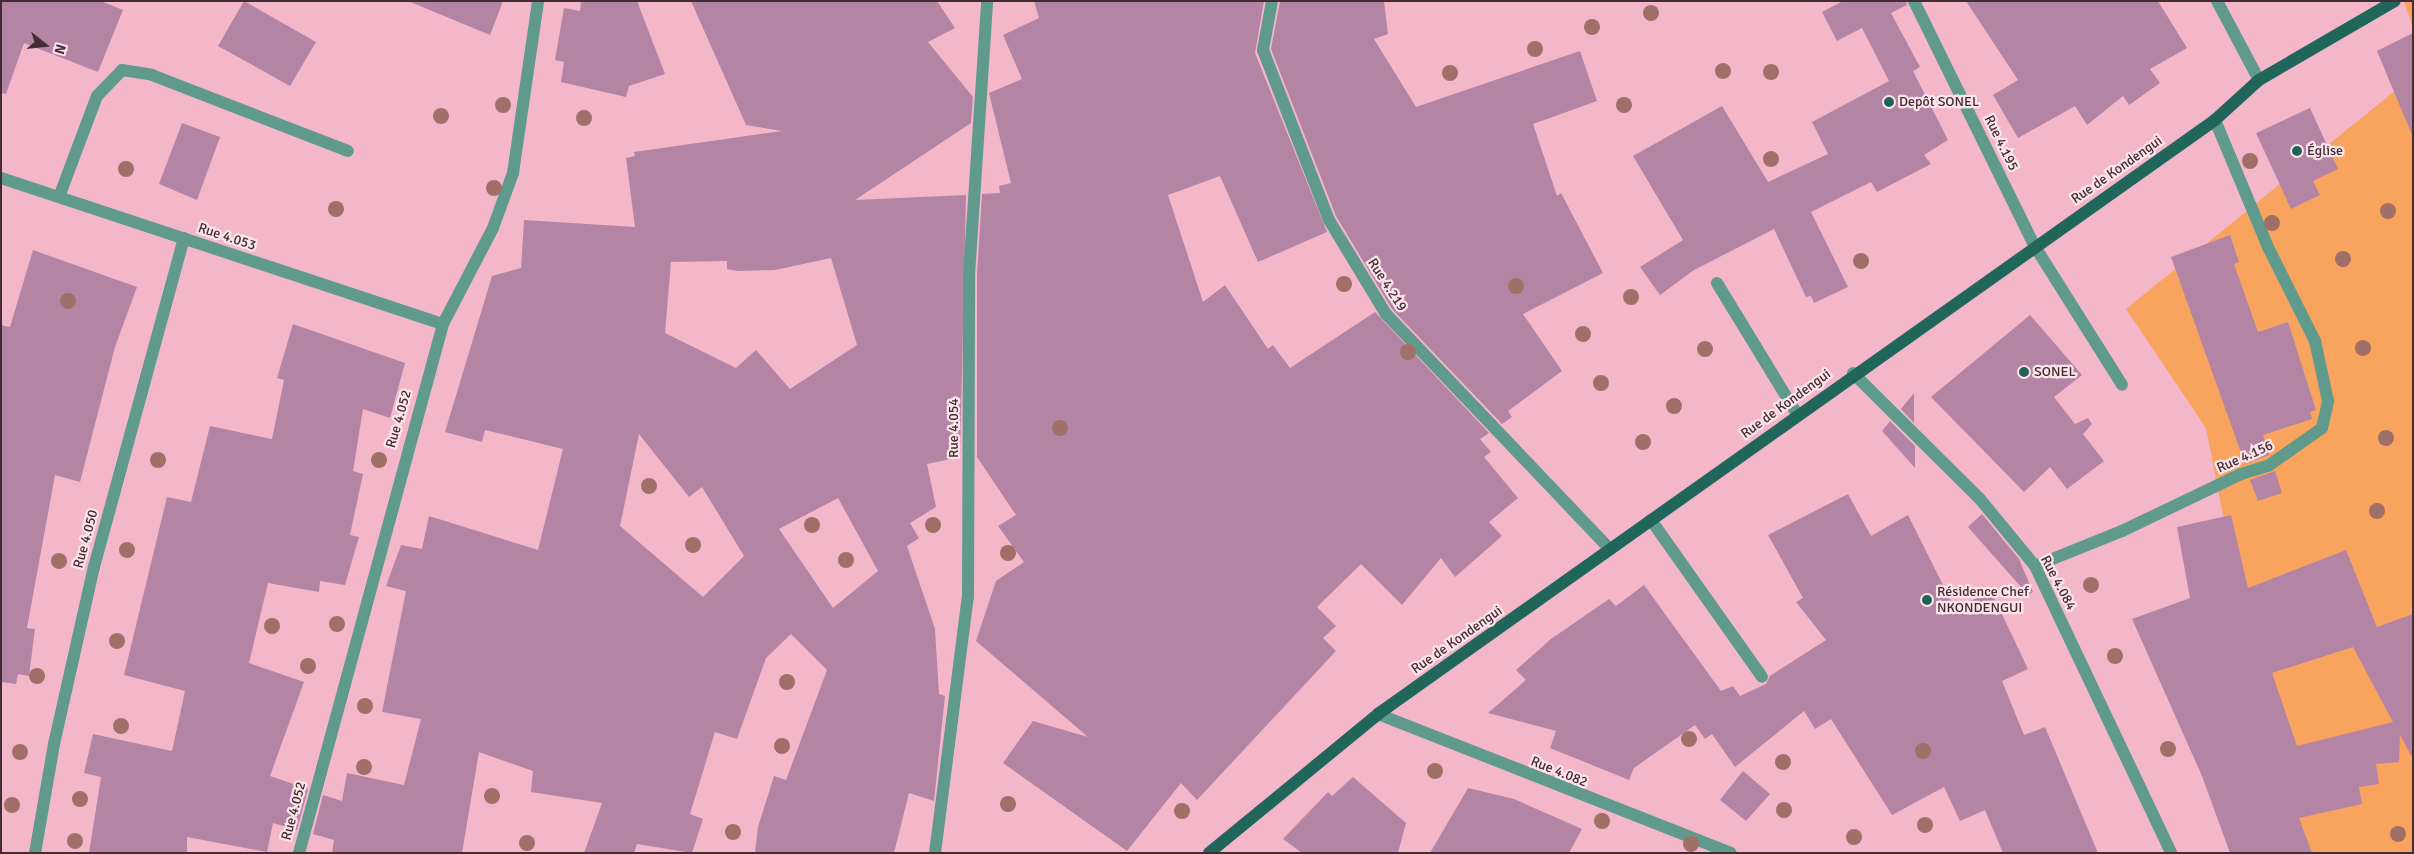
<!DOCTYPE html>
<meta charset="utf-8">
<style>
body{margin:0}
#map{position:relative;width:2414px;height:854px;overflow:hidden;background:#f4b7ca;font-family:Signika,sans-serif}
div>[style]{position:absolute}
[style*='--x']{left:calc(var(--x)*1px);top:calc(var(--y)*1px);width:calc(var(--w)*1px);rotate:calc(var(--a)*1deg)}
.green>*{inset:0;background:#f9a45e}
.building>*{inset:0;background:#b484a5}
.minor>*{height:12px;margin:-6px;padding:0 6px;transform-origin:6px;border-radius:6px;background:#609a8d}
.major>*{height:12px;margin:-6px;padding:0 6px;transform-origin:6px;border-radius:6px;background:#20665a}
.trees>*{width:16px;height:16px;margin:-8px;border-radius:50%;background:#a07068}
.dots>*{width:14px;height:14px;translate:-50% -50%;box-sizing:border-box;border:2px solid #fde4eb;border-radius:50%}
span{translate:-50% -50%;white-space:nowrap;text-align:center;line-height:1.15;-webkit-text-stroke:4.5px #fde4eb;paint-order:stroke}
.poi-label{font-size:14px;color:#432c33}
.left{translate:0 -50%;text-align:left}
.street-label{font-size:14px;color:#432c33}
.frame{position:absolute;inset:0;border:2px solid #432c33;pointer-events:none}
.north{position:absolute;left:20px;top:20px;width:50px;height:50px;-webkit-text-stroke:4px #fde4eb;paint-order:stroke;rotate:106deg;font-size:14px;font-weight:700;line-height:20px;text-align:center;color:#432c33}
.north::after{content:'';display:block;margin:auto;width:18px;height:22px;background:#432c33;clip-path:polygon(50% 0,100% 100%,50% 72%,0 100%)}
</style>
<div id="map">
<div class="green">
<i style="clip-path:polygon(2404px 1px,2413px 1px,2413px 28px)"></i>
<i style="clip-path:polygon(2413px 76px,2413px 853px,2289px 853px,2206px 428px,2126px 309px)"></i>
</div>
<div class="building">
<i style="clip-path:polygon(1px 1px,101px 1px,123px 10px,98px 72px,24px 43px,6px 94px,1px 93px)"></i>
<i style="clip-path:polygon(244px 1px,316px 42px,290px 86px,218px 46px)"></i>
<i style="clip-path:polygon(408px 1px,503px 1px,490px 35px)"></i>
<i style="clip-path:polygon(581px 1px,637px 1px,665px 74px,629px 86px,626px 97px,561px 82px,564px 62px,555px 60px,564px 8px,580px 11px)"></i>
<i style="clip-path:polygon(evenodd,691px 1px,937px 1px,955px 28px,928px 42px,973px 97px,971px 123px,855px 200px,966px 195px,960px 457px,927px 464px,936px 507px,910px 523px,919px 538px,907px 546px,935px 629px,939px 694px,945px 696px,934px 801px,909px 793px,894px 853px,755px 853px,758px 827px,774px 776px,786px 780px,827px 670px,791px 634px,766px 658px,737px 739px,715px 732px,690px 814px,703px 819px,692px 853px,637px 844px,634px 853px,584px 853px,602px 803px,531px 792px,533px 771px,479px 752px,462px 853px,332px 853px,334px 840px,313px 834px,323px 795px,342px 801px,347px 773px,404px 785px,421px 719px,382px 712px,406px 591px,386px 586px,401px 545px,422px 549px,429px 516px,538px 550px,563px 449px,485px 430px,482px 442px,445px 432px,492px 276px,521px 268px,524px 220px,635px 227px,626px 158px,635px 156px,634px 152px,782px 131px,746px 125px,691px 1px,831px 258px,857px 345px,790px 389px,756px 350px,736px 368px,665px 333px,671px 262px,727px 261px,727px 269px,737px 271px,775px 270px,831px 258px,691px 1px,639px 434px,689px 497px,702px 487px,744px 556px,703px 597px,620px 526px,639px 434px,691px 1px,838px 498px,878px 571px,833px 608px,779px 529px,838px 498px)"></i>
<i style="clip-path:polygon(1034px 1px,1264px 1px,1255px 53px,1327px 232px,1258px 262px,1220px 176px,1168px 195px,1203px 302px,1225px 285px,1268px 349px,1273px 345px,1290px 368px,1375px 312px,1489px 433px,1480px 439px,1491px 452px,1484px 457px,1518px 498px,1489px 522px,1502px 536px,1455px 577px,1441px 558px,1402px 605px,1361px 564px,1317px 607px,1336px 626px,1323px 638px,1336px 651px,1197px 800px,1181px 783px,1127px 851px,1003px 763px,1033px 721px,1088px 737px,976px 641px,996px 581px,1024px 562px,998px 526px,1016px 515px,977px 457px,977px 275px,982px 194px,1000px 193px,999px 186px,1011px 183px,989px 93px,1022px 79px,1003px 35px,1039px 18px)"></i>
<i style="clip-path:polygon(1280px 1px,1384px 1px,1388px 34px,1374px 39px,1416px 107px,1580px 51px,1597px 101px,1533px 124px,1557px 196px,1561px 193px,1603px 273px,1523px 314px,1562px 371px,1508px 411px,1512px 417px,1502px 424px,1392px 309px,1336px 216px,1271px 49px)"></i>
<i style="clip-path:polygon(1843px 1px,1906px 1px,1907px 5px,1891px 13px,1920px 67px,1913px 71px,1948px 140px,1924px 155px,1931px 164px,1877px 192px,1871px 182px,1811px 212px,1848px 287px,1814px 303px,1811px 296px,1806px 297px,1774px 229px,1694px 270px,1660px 295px,1640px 267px,1683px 240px,1633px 156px,1722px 106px,1768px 182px,1828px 154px,1812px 122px,1889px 81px,1862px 28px,1837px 41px,1822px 12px)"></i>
<i style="clip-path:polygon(1966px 1px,2158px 1px,2187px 48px,2150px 69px,2160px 83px,2129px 105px,2123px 96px,2087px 125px,2075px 106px,2018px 138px,1993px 95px,2018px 80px)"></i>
<i style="clip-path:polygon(2413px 33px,2413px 135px,2412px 135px,2377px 51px)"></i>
<i style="clip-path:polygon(2310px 108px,2338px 169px,2313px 181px,2320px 195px,2291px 209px,2256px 133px)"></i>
<i style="clip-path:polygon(182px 123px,220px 137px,197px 200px,159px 184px)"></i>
<i style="clip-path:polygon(2230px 235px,2239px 262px,2234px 264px,2258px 332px,2288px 322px,2316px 410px,2310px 412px,2312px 419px,2263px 435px,2269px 455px,2245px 464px,2171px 257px)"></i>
<i style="clip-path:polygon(33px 250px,137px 287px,115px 347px,80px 482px,55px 475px,27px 628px,35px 629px,29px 676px,18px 674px,16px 684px,1px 682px,1px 325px,10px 327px)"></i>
<i style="clip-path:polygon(2030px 315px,2082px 375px,2054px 397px,2075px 424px,2088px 418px,2092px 424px,2083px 434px,2104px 461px,2067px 489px,2050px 467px,2024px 492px,1931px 397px)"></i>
<i style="clip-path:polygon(293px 324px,405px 363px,390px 418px,363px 409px,353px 471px,363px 474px,350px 535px,359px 537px,345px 585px,320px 581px,319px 592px,268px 583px,249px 663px,304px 682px,270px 776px,308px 789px,297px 830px,273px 823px,267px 852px,187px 837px,187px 853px,89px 853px,101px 777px,84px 773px,93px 734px,172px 751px,185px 691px,124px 675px,167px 497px,191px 502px,210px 426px,272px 439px,284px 380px,277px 378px)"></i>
<i style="clip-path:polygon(1914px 393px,1914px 423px,1901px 409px)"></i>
<i style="clip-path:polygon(1890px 421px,1915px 446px,1915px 468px,1882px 431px)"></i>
<i style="clip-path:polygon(2275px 471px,2282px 493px,2258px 501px,2250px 480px)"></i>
<i style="clip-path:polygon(1848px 494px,1871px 536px,1908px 515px,1955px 609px,1991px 591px,2028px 669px,2002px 681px,2024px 735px,2045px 727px,2098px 853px,2003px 853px,1985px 810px,1960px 821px,1944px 787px,1892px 815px,1831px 719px,1815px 729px,1804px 711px,1735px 767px,1712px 734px,1705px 739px,1695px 725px,1634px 768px,1629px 780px,1550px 748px,1556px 731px,1488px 713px,1526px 680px,1516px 670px,1551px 639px,1609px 599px,1616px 606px,1644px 585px,1721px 691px,1733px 686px,1740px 696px,1766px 684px,1770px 676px,1826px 640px,1796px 602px,1803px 598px,1768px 535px)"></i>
<i style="clip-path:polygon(1982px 514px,2019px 559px,2033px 592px,2028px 595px,1968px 527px)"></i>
<i style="clip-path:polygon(evenodd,2231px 515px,2248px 588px,2346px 550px,2377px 627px,2413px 614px,2413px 759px,2400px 735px,2399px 762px,2376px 764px,2379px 784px,2359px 787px,2362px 804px,2299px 818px,2312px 853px,2230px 853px,2202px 776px,2132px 619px,2190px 598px,2177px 527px,2231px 515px,2353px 647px,2393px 722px,2297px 746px,2272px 673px,2353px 647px)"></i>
<i style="clip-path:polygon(1743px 771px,1770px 794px,1746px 821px,1720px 800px)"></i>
<i style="clip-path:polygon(1353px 777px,1406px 823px,1398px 853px,1302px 853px,1283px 839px,1328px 792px,1332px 796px)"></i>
<i style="clip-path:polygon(1468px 788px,1514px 799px,1582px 829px,1569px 853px,1430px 853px)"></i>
</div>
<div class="minor">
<i style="--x:1272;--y:1;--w:50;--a:100.4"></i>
<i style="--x:1263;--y:50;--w:182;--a:68.8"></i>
<i style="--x:1329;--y:220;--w:110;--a:58.8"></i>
<i style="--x:1386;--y:314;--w:325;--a:46.4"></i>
<i style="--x:1914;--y:1;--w:272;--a:63.8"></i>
<i style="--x:2034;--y:245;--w:165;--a:57.8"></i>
<i style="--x:2217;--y:1;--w:89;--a:62"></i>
<i style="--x:1;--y:178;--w:465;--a:18.3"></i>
<i style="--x:59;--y:197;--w:108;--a:-69.4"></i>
<i style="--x:97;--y:96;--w:36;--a:-46"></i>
<i style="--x:122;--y:70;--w:30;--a:9"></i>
<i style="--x:152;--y:75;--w:210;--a:21.2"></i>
<i style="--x:1717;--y:283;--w:153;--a:58.6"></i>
<i style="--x:1853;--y:373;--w:179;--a:44.8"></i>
<i style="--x:1980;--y:499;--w:87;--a:50.6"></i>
<i style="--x:2035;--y:566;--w:318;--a:64.6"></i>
<i style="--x:1651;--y:520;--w:192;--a:54.7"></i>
<i style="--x:2035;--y:566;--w:94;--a:-21.9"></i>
<i style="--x:2122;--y:531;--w:132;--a:-25.6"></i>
<i style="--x:2241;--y:474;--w:28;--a:-17"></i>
<i style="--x:2268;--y:466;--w:66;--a:-35.1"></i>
<i style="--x:2322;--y:428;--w:28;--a:-77"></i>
<i style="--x:2328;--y:401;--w:61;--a:-102.2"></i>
<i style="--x:2315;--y:341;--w:105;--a:-116.6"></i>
<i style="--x:2268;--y:247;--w:138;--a:-112.7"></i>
<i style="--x:1378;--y:714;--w:379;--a:21.5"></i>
<i style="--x:35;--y:853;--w:111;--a:-80.1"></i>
<i style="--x:54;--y:744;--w:181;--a:-77.3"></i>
<i style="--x:94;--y:567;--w:341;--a:-74.7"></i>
<i style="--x:299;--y:853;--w:548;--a:-74.77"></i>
<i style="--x:443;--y:324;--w:108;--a:-62.5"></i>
<i style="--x:493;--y:228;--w:59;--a:-70"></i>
<i style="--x:513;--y:173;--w:174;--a:-81.7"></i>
<i style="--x:935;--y:853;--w:258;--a:-82.7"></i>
<i style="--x:968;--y:597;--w:322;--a:-89.8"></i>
<i style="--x:969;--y:275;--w:275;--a:-86.2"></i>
</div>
<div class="major">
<i style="--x:1209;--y:853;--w:219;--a:-39.4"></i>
<i style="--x:1378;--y:714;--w:1026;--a:-35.36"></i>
<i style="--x:2215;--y:120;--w:59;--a:-42.3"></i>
<i style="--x:2259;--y:80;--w:157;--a:-30.2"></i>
</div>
<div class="trees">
<i style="left:1651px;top:13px"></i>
<i style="left:1592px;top:27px"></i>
<i style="left:1535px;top:49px"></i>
<i style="left:1723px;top:71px"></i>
<i style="left:1771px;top:72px"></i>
<i style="left:1450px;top:73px"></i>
<i style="left:503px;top:105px"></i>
<i style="left:1624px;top:105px"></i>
<i style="left:441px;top:116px"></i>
<i style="left:584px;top:118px"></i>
<i style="left:1771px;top:159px"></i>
<i style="left:2250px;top:161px"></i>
<i style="left:126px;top:169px"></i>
<i style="left:494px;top:188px"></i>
<i style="left:336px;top:209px"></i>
<i style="left:2388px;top:211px"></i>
<i style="left:2272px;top:223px"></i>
<i style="left:2343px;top:259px"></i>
<i style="left:1861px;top:261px"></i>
<i style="left:1344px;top:284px"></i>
<i style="left:1516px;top:286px"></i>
<i style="left:1631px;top:297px"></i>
<i style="left:68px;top:301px"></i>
<i style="left:1583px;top:334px"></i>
<i style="left:2363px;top:348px"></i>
<i style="left:1705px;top:349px"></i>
<i style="left:1408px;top:352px"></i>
<i style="left:1601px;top:383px"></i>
<i style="left:1674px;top:406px"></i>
<i style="left:1060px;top:428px"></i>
<i style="left:2386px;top:438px"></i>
<i style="left:1643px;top:442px"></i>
<i style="left:158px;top:460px"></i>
<i style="left:379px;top:460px"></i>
<i style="left:649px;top:486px"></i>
<i style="left:2377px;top:511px"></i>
<i style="left:812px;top:525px"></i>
<i style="left:933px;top:525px"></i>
<i style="left:693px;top:545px"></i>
<i style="left:127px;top:550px"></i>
<i style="left:1008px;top:553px"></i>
<i style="left:846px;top:560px"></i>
<i style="left:59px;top:561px"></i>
<i style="left:2091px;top:585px"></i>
<i style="left:337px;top:624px"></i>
<i style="left:272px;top:626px"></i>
<i style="left:117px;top:641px"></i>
<i style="left:2115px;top:656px"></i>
<i style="left:308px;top:666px"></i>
<i style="left:37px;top:676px"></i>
<i style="left:787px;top:682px"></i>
<i style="left:365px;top:706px"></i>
<i style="left:121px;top:726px"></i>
<i style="left:1689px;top:739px"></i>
<i style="left:782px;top:746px"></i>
<i style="left:2168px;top:749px"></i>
<i style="left:1923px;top:751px"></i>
<i style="left:20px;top:752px"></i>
<i style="left:1783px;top:762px"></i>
<i style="left:364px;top:767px"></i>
<i style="left:1435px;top:771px"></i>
<i style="left:492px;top:796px"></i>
<i style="left:80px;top:799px"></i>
<i style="left:1008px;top:804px"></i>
<i style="left:12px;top:805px"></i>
<i style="left:1784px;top:810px"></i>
<i style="left:1182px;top:811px"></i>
<i style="left:1602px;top:821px"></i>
<i style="left:1925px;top:825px"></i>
<i style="left:733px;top:832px"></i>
<i style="left:2398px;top:834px"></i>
<i style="left:1854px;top:837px"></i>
<i style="left:75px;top:841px"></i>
<i style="left:527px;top:843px"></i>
<i style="left:1691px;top:844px"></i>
</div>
<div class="dots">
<i style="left:1889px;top:102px;background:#1d6457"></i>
<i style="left:2297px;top:151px;background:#1d6457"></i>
<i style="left:2024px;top:372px;background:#1d6457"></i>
<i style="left:1927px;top:600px;background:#1d6457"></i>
</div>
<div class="poi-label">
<span class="left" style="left:1899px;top:102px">Depôt SONEL</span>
<span class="left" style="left:2307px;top:151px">Église</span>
<span class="left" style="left:2034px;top:372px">SONEL</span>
<span class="left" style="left:1937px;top:600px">Résidence Chef<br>NKONDENGUI</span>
</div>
<div class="street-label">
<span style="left:2001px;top:143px;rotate:64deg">Rue 4.195</span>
<span style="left:2117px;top:170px;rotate:-35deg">Rue de Kondengui</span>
<span style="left:227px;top:237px;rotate:18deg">Rue 4.053</span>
<span style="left:1387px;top:285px;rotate:57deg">Rue 4.219</span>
<span style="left:1786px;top:404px;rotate:-36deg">Rue de Kondengui</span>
<span style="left:399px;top:419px;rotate:-74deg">Rue 4.052</span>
<span style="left:954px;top:428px;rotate:-90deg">Rue 4.054</span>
<span style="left:2245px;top:457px;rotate:-24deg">Rue 4.156</span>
<span style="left:86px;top:539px;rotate:-75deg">Rue 4.050</span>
<span style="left:2058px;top:583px;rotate:62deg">Rue 4.084</span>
<span style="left:1457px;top:640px;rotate:-35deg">Rue de Kondengui</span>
<span style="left:1559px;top:772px;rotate:22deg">Rue 4.082</span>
<span style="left:294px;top:811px;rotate:-75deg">Rue 4.052</span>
</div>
<div class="frame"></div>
<div class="north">N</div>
</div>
